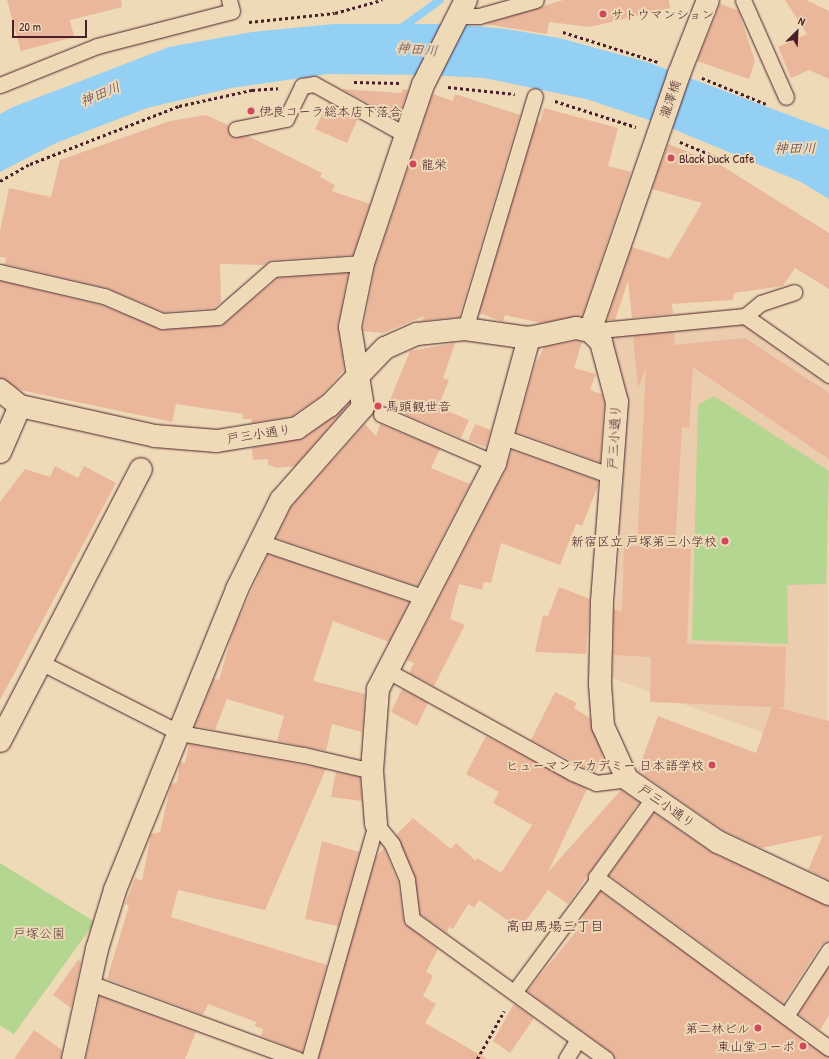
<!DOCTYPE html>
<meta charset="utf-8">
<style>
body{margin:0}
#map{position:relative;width:829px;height:1059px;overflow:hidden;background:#efdab8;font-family:"Patrick Hand","Klee One",sans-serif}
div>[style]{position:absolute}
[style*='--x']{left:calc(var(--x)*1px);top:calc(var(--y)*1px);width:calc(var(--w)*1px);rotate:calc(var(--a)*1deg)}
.built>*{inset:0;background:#ebccac}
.green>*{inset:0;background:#b5d690}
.water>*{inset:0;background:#94d0f4}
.stream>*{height:8px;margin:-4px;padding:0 4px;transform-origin:4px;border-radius:4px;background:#94d0f4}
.building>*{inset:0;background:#eab79b}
.path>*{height:2.5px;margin-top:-1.25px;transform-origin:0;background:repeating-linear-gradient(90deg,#4a1f2b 0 3px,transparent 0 6px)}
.roads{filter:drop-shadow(0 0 1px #4a1f2b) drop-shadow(0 0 1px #4a1f2b)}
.lane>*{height:15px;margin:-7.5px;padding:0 7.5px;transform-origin:7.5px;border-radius:7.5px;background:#efdab8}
.street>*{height:22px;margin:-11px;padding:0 11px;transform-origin:11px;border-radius:11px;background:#efdab8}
.dots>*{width:11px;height:11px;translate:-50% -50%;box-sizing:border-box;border:2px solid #efdab8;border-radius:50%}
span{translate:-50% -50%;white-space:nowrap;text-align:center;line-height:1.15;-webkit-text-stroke:4px #efdab8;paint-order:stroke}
.poi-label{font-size:13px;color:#4a1f2b}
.left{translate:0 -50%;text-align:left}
.right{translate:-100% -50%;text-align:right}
.street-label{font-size:13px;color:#4a1f2b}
.park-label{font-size:13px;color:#5a3a3a}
.water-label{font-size:14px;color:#594253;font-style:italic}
.neighbourhood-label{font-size:14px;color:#4a1f2b}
.north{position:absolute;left:777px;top:12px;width:40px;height:40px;-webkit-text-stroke:3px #efdab8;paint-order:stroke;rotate:24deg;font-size:11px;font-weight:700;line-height:16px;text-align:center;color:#4a1f2b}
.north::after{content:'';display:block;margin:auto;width:14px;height:18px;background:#4a1f2b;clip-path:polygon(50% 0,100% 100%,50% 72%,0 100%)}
.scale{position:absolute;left:12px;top:20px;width:75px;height:18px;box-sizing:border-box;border:2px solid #4a1f2b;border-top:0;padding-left:5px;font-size:12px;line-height:14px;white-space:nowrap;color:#4a1f2b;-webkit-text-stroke:3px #efdab8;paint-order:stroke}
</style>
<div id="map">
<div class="built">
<i style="clip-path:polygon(743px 323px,829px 382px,827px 756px,612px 678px,628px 404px,611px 335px)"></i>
</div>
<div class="green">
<i style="clip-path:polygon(714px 396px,829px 471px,826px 584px,787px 585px,788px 644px,692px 640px,698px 405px)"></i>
<i style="clip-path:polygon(0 863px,95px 922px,14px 1034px,0 1026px)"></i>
</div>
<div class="water">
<i style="clip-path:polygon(334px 24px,454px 24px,506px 29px,559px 38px,647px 62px,829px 130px,829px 199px,801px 182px,661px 124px,586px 99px,484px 78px,429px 75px,328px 74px,231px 88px,147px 108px,56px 143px,0 172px,0 114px,13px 107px,169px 47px,252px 32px)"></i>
</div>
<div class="stream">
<i style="--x:400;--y:29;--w:49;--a:-35.9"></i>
</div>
<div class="building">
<i style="clip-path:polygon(7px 0,121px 0,122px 7px,70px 20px,74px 37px,21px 51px)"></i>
<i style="clip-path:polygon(563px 0,669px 0,670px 8px,590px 27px,549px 22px,547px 34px,485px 24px)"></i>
<i style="clip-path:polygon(785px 0,806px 0,829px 11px,829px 79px,809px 70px,791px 78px,778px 47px,807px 34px)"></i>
<i style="clip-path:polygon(720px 4px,738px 10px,755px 61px,749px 79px,697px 61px)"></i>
<i style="clip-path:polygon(342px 89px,401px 93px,403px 89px,408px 90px,398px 119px)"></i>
<i style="clip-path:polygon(433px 94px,453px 101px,455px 94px,520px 115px,459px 317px,422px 321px,424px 316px,383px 333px,363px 331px,375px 266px)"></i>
<i style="clip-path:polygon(328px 102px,358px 118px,347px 143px,315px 129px)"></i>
<i style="clip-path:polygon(544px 108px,618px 128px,608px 166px,631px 172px,582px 316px,541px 323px,505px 315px,503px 322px,479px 313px,537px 121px,540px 122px)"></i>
<i style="clip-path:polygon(206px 115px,228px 125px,233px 137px,248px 136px,322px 173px,320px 177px,335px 185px,332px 191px,370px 204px,353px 255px,272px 260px,264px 265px,220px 264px,221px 302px,214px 308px,164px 312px,107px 288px,5px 264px,6px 258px,0 257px,0 231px,9px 188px,51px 197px,60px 160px,170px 121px)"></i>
<i style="clip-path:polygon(668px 144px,719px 164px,829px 233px,829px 289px,795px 268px,783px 286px,734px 293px,733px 300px,672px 304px,673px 314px,632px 318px,628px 281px,615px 320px,607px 320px,632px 247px,669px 259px,702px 203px,652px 189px)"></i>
<i style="clip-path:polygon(348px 273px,338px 325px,344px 370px,321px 396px,292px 416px,252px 423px,251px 419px,243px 419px,243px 414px,176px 404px,172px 422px,20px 390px,0 378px,0 281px,101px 305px,163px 330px,224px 324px,278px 278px)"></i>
<i style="clip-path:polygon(674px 332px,675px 345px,745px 338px,829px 393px,829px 459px,693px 367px,689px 428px,682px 427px,675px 548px,691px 549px,687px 644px,786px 647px,784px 707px,776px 707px,829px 721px,829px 880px,808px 870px,823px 835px,761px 848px,724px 831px,638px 771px,658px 716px,756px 753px,772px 707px,650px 702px,651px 657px,613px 655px,614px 609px,622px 612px,624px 546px,637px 546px,646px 368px,638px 388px,633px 336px)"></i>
<i style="clip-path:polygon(576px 341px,582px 342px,574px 368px,596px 374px,590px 390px,602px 394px,604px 403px,600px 462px,516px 432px,535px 365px,544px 347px)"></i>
<i style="clip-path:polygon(455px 343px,443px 378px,449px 380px,438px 407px,469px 420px,461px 438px,387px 407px,410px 351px)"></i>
<i style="clip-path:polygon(348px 405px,295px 466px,277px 468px,268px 465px,268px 459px,253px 460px,252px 448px,304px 438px)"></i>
<i style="clip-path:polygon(365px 424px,376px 436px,380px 424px,440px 449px,431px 468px,470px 484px,417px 586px,276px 538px,291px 507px)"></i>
<i style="clip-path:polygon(475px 424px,491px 430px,486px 447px,468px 441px)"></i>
<i style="clip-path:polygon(512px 450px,599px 481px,598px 486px,582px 526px,576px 524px,560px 565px,501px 543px,491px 583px,484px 582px,482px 590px,459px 584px,450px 619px,465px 625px,434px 686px,409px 673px,414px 663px,407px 660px,506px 469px)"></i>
<i style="clip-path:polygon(55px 466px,78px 478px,84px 466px,116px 483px,0 700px,0 502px,25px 469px,50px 477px)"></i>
<i style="clip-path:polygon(268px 554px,409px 602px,389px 642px,333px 621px,313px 681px,365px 694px,362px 732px,332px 724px,326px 751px,277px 741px,284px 716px,227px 699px,215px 730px,195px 726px,214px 679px,219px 680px,234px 629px)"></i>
<i style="clip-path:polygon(559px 587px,590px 599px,586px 654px,535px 652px,543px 615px,548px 616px)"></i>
<i style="clip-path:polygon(402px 689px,428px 703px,417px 726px,391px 712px)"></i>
<i style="clip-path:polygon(555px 692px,577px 703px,574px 708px,590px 718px,603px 756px,595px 773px,531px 740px)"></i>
<i style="clip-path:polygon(486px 736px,587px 789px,548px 872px,621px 790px,639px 802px,568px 904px,548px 890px,520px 929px,479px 900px,474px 908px,468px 904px,453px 929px,449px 927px,447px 933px,420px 914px,415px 877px,396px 835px,413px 818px,451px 849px,456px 843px,476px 861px,477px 858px,501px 873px,532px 825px,493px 803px,499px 792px,466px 774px)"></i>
<i style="clip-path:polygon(189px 744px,326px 769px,265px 910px,178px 890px,171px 917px,327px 965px,302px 1052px,261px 1036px,263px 1029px,255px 1026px,256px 1022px,208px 1004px,203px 1015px,107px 979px,129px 906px,125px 904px,135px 878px,142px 881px,151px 834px,160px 832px,171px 785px,177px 782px,180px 762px,185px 763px)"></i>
<i style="clip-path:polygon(336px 772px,360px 777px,362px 801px,331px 797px)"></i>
<i style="clip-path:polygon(654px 813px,713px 853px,829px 906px,829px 941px,821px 945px,783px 1003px,609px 875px)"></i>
<i style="clip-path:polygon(322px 841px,359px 852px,338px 926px,305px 919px)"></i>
<i style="clip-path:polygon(384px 848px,398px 882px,404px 923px,438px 949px,426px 972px,433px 976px,423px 996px,436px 1004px,425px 1023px,487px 1059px,318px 1059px,376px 857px)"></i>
<i style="clip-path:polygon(600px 891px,829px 1057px,829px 1059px,615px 1059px,611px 1052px,527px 991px,583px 923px,583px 914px)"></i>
<i style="clip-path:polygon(78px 960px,81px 962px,71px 1008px,53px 995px)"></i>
<i style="clip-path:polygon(829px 966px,829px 1015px,820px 1030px,798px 1014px)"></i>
<i style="clip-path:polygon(100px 996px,196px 1032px,185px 1059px,86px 1059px)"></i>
<i style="clip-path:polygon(514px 1004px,534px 1018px,510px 1053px,493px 1041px)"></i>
<i style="clip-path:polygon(34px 1030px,62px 1050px,61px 1059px,14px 1059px)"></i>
</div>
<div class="path">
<i style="--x:249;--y:22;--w:86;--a:-6"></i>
<i style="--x:335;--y:13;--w:49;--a:-15.5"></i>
<i style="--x:563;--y:32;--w:100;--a:17.5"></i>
<i style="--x:702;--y:78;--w:69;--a:22.1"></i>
<i style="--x:354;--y:82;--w:45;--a:1.3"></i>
<i style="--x:448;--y:87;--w:67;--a:6"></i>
<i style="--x:555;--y:101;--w:85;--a:17.8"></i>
<i style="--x:680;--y:142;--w:48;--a:22.2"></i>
<i style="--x:0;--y:181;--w:34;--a:-30"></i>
<i style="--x:30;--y:164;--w:160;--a:-21.3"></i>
<i style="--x:179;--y:106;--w:75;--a:-12.4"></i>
<i style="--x:252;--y:90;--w:26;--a:-4"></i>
<i style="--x:477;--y:1059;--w:55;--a:-60.6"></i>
</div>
<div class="roads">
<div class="lane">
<i style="--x:743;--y:0;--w:106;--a:66.1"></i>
<i style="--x:458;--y:16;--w:21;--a:0"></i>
<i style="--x:479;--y:16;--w:59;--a:-15.7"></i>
<i style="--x:0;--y:85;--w:105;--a:-21.9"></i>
<i style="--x:97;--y:46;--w:139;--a:-14.5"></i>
<i style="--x:232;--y:11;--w:11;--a:-105"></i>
<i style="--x:236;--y:129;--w:51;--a:-11.3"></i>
<i style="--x:286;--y:119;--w:37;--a:-64"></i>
<i style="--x:302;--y:86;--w:12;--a:-9"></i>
<i style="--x:314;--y:84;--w:105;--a:29"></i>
<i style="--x:0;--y:272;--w:107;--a:13"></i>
<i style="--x:104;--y:296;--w:63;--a:23.3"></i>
<i style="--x:162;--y:321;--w:56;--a:-4.1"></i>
<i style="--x:218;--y:317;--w:73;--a:-41.1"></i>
<i style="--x:273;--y:269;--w:90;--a:-3.8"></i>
<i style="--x:745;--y:316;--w:21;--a:-39"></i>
<i style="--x:761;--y:303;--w:35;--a:-18"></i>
<i style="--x:465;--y:329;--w:243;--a:-73.3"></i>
<i style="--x:590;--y:331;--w:156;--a:-5.5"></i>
<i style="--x:745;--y:316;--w:103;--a:35.1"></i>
<i style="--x:381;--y:414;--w:124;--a:23.3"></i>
<i style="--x:503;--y:437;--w:116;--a:19.7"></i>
<i style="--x:260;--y:542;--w:174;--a:18.7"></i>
<i style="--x:42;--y:663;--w:155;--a:26.9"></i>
<i style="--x:180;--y:733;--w:126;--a:10.1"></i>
<i style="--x:304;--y:755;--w:70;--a:13.2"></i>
<i style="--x:388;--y:671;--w:211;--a:28.9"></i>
<i style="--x:573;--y:773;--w:25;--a:23"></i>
<i style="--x:596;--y:783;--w:31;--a:-7"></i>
<i style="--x:654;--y:797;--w:99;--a:125.9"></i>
<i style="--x:596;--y:877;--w:289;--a:36.3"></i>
<i style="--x:376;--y:824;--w:26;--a:51"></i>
<i style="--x:392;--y:844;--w:39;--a:67"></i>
<i style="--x:407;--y:880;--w:39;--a:83"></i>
<i style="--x:412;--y:919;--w:239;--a:35.8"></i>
<i style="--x:90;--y:983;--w:221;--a:20.2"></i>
<i style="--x:515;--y:991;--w:141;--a:-53.4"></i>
<i style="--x:786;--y:1016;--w:79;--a:-56.9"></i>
<i style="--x:309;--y:1059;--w:244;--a:-74.1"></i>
<i style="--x:566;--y:1059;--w:23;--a:-59"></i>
</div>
<div class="street">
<i style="--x:590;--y:331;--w:272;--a:-70.9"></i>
<i style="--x:679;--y:74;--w:79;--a:-68.6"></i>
<i style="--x:0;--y:390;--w:26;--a:39"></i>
<i style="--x:20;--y:406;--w:138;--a:12.5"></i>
<i style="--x:155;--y:436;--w:62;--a:4.6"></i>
<i style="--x:217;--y:441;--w:81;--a:-9.2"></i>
<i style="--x:297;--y:428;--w:39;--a:-35"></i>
<i style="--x:329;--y:406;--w:81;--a:-46"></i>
<i style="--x:385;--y:348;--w:35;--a:-24"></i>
<i style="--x:417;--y:334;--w:48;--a:-5.9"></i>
<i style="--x:465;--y:329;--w:65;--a:8"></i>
<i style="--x:529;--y:338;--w:48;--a:-12"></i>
<i style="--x:576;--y:328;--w:14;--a:12"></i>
<i style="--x:590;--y:331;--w:16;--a:45"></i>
<i style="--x:601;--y:342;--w:62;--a:75.1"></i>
<i style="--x:617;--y:402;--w:201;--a:94.3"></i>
<i style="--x:602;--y:602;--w:82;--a:91.4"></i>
<i style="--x:600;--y:684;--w:42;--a:85.9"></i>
<i style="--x:603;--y:726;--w:58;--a:65.6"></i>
<i style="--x:627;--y:779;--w:111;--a:34.7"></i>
<i style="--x:718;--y:842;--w:123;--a:25.1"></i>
<i style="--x:0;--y:452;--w:50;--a:-66.5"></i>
<i style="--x:0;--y:741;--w:306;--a:-62.6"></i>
<i style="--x:376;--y:824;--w:53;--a:-94.3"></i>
<i style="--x:372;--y:771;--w:82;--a:-85.8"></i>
<i style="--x:378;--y:689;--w:254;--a:-62.6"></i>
<i style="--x:495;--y:463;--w:130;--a:-74.8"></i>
<i style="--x:73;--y:1059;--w:113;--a:-77.7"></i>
<i style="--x:97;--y:949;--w:62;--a:-73"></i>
<i style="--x:115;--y:890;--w:325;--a:-67.9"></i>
<i style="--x:237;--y:589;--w:99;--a:-63.7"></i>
<i style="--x:281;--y:500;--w:124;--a:-48.6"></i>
<i style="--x:363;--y:407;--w:81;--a:-99.2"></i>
<i style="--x:350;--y:327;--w:65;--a:-78.5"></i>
<i style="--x:363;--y:263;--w:188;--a:-71.4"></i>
<i style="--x:423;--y:85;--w:95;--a:-63.2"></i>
</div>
</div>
<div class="dots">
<i style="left:603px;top:14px;background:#d1495b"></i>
<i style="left:251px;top:111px;background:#d1495b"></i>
<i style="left:671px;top:158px;background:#d1495b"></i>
<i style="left:413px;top:164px;background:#d1495b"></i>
<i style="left:378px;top:406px;background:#d1495b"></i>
<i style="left:725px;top:541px;background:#d1495b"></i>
<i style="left:712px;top:765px;background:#d1495b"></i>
<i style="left:758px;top:1028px;background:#d1495b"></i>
<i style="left:803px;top:1046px;background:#d1495b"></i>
</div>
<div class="poi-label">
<span class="left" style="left:611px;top:14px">サトウマンション</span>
<span class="left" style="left:259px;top:111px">伊良コーラ総本店下落合</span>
<span class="left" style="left:679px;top:158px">Black Duck Cafe</span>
<span class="left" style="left:421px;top:164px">龍栄</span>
<span class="left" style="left:386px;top:406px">馬頭観世音</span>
<span class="right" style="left:717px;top:541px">新宿区立 戸塚第三小学校</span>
<span class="right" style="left:704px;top:765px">ヒューマンアカデミー 日本語学校</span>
<span class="right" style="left:750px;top:1028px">第二林ビル</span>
<span class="right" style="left:795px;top:1046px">東山堂コーポ</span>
</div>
<div class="street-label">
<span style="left:670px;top:99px;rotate:-71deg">瀧澤橋</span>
<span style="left:259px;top:434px;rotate:-9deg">戸三小通り</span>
<span style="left:614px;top:437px;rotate:-87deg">戸三小通り</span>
<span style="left:667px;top:806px;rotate:35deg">戸三小通り</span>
</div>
<div class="park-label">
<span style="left:39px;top:933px">戸塚公園</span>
</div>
<div class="water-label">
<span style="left:417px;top:49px;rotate:5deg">神田川</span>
<span style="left:100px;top:94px;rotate:-23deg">神田川</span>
<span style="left:795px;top:148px">神田川</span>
</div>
<div class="neighbourhood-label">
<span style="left:555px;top:926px">高田馬場三丁目</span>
</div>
<div class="north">N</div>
<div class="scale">20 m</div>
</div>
